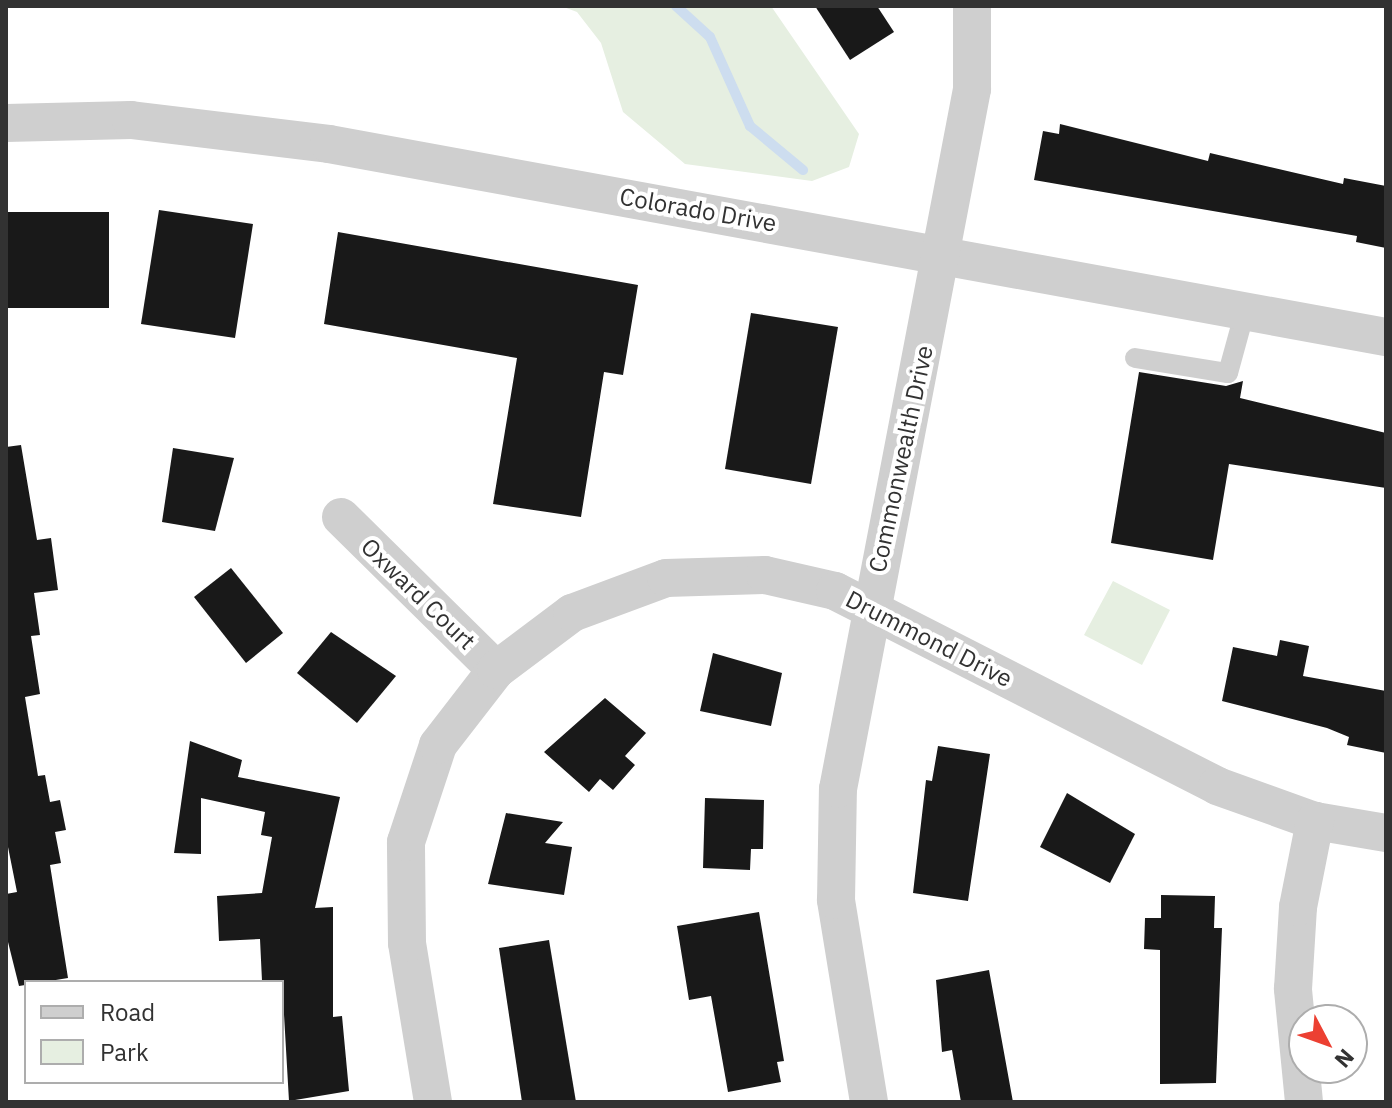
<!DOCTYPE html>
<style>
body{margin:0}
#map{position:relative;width:1392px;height:1108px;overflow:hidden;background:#fff;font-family:"IBM Plex Sans",sans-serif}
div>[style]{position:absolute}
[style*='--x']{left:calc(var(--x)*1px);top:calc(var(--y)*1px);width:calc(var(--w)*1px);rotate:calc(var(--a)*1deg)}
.green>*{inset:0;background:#e6efe1}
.stream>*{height:10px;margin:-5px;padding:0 5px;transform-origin:5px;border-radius:5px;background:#cdddef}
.building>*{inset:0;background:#191919}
.lane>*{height:20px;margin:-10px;padding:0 10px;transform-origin:10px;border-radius:10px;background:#cfcfcf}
.street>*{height:38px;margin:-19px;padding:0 19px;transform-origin:19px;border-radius:19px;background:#cfcfcf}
span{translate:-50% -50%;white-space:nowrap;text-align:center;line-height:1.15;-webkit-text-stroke:8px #fff;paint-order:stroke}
.street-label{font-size:24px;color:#323232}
.frame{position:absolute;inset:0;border:8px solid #323232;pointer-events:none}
.legend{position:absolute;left:24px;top:980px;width:260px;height:104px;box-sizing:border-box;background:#fff;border:2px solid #adadad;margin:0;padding:10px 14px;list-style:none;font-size:24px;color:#323232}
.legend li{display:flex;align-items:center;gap:16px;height:40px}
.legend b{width:40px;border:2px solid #adadad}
.north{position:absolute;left:1288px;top:1004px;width:80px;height:80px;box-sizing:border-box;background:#fff;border:2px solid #adadad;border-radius:50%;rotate:131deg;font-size:22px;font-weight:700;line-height:32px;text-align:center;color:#323232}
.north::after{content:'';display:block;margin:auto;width:28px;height:36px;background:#ec4032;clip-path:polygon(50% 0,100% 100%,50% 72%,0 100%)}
</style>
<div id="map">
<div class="green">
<i style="clip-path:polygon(561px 6px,771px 6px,859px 134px,849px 167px,812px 181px,685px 164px,623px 112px,601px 43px,577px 12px)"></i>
<i style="clip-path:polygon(1113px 581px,1170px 610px,1142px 665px,1084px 635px)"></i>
</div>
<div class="stream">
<i style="--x:676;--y:6;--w:46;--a:42.4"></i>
<i style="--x:710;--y:37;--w:98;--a:65.8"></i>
<i style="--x:750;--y:126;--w:69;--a:39.7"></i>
</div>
<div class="building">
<i style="clip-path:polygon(815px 6px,877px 6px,894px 32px,850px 60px)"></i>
<i style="clip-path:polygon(1060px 124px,1208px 161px,1210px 153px,1343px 184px,1344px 178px,1386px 186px,1386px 248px,1356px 242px,1357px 236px,1034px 180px,1043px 131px,1059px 134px)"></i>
<i style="clip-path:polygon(159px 210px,253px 224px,235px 338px,141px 324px)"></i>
<i style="clip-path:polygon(6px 212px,109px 212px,109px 308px,6px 308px)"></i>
<i style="clip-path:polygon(338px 232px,638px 285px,623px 375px,604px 372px,581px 517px,493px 504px,517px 358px,324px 324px)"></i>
<i style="clip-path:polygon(751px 313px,838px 327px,811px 484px,725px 469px)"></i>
<i style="clip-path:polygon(1139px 372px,1226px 386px,1243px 381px,1240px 398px,1386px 433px,1386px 488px,1229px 464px,1213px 560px,1111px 543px)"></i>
<i style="clip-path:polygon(21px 445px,37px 540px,51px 538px,58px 590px,34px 593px,40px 635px,31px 636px,40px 694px,25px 697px,38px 776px,45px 775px,50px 802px,60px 800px,66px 830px,55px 832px,61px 863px,50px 865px,68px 978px,19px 986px,6px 934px,6px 894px,17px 892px,6px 837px,6px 447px)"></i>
<i style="clip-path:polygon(173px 448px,234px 458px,215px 531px,162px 522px)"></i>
<i style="clip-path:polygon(231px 568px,283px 633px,246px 663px,194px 597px)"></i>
<i style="clip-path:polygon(331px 632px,396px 676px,357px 723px,297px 673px)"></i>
<i style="clip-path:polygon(1280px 640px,1309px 646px,1303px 676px,1386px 691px,1386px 753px,1347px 745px,1349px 737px,1327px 728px,1222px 701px,1233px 647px,1277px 656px)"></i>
<i style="clip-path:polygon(713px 653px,782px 673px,771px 726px,700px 711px)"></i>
<i style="clip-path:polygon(605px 698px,646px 733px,625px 756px,635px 765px,613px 790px,600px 779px,589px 792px,544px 752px)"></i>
<i style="clip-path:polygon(190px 741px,242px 760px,238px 777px,340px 797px,315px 908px,333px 907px,333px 1017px,342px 1016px,349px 1091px,289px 1101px,282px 980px,262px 981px,260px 939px,219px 941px,217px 896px,262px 893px,272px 837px,261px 835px,265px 812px,201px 798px,201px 854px,174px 853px)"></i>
<i style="clip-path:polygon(938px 746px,990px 754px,968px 901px,913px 893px,926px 780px,932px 781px)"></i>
<i style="clip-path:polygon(1067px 793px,1135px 834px,1110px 883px,1040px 847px)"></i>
<i style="clip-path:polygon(705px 798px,764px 800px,763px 849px,751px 849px,750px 870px,703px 868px)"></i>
<i style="clip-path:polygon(506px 813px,563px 822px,545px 843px,572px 847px,564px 895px,488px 884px)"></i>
<i style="clip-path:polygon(1161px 895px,1215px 896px,1214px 928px,1222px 928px,1216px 1083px,1160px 1084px,1160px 950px,1144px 949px,1145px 918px,1161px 918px)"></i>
<i style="clip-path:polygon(759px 912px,784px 1061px,777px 1062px,781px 1082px,728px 1092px,711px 996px,689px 1000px,677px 926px)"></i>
<i style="clip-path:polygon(549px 940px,576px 1102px,522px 1102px,499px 948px)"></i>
<i style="clip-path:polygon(989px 970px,1013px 1102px,961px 1102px,952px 1050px,942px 1052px,936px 980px)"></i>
</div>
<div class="lane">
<i style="--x:1135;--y:358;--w:94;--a:9.2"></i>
<i style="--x:1228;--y:373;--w:64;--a:-74.7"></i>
</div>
<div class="street">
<i style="--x:6;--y:123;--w:125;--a:-1.4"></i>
<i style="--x:131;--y:120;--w:199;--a:6.9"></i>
<i style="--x:329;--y:144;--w:1074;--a:10.35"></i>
<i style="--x:341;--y:517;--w:218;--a:44.6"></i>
<i style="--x:433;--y:1102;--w:161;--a:-99.3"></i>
<i style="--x:407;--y:943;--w:101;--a:-90.6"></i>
<i style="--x:406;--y:842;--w:102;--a:-71.7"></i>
<i style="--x:438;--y:745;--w:95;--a:-52.3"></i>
<i style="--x:496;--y:670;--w:95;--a:-36.9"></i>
<i style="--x:572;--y:613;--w:100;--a:-20.4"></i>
<i style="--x:666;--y:578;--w:99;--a:-1.7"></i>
<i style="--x:765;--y:575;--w:72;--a:12.9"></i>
<i style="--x:835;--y:591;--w:429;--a:27"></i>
<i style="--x:1217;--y:786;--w:104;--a:19.7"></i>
<i style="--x:1315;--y:821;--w:72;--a:9.6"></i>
<i style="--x:869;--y:1102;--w:205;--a:-99.3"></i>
<i style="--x:836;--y:900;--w:111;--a:-89"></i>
<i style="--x:838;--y:789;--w:713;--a:-79.16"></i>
<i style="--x:972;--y:89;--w:83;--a:-90"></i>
<i style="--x:1304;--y:1102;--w:114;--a:-95.6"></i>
<i style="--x:1293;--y:989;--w:82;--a:-86.5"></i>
<i style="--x:1298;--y:907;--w:88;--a:-78.8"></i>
</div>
<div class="street-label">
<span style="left:698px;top:210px;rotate:10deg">Colorado Drive</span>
<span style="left:901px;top:459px;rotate:-78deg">Commonwealth Drive</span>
<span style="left:418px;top:594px;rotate:44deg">Oxward Court</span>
<span style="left:929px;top:639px;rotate:27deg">Drummond Drive</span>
</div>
<div class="frame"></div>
<ul class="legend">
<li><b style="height:10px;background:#cfcfcf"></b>Road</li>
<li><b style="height:22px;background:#e6efe1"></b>Park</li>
</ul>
<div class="north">N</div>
</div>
